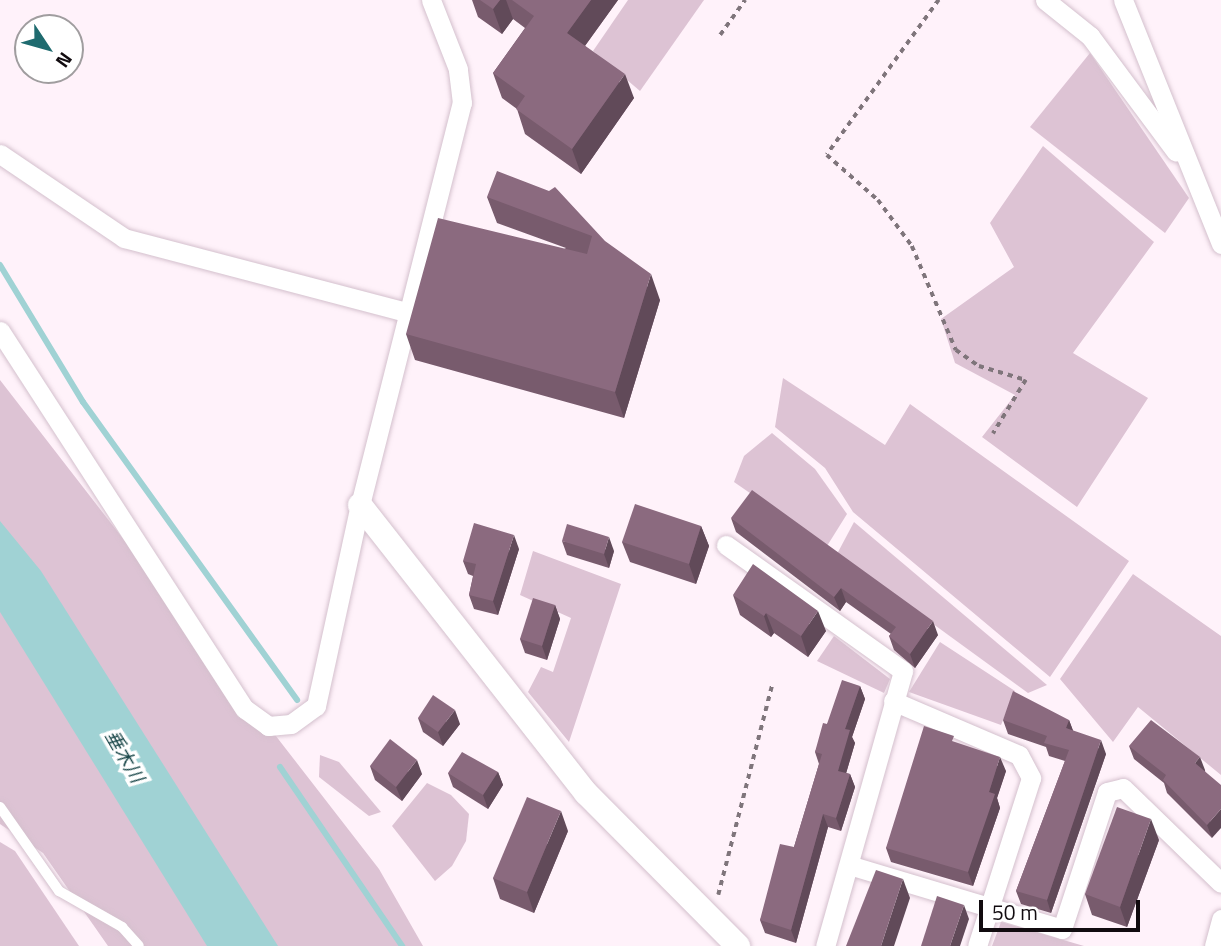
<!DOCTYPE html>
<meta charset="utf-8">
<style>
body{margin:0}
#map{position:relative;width:1221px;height:946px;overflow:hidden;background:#fff2fa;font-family:"Titillium Web","Noto Sans JP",sans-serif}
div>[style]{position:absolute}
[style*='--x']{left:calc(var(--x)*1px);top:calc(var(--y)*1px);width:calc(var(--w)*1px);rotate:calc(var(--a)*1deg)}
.green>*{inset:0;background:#ddc3d4}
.water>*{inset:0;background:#a0d2d4}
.stream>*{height:6px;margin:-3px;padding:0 3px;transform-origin:3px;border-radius:3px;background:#a0d2d4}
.path>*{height:3.5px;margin-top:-1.75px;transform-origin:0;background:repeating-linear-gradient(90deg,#7f757b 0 5px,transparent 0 10px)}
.roads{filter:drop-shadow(0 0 2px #d4c0cd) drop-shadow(0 0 2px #d4c0cd)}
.service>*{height:10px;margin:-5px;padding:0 5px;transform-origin:5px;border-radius:5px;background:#fff}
.minor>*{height:19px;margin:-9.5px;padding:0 9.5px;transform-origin:9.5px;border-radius:9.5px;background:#fff}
.tertiary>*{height:24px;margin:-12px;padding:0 12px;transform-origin:12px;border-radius:12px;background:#fff}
.wall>*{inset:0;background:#785b6d}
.shaded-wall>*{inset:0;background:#614a59}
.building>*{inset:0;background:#8b6a7f}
span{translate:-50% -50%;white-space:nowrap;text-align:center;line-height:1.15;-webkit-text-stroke:7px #fff;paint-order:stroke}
.water-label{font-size:19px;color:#1b484a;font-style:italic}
.north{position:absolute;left:14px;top:14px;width:70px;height:70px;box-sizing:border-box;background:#fff;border:2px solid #a09d9f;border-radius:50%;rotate:126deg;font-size:19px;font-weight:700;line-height:28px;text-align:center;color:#110b0f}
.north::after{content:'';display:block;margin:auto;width:24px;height:32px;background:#1f6b6f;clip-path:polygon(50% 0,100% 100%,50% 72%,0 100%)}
.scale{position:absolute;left:979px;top:900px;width:161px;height:32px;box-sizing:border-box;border:4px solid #110b0f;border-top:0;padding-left:9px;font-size:21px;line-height:24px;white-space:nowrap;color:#110b0f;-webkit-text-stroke:5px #fff;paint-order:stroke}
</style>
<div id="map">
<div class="green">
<i style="clip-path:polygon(628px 0,704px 0,640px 91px,593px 51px)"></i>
<i style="clip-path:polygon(1090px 53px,1189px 198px,1165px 233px,1030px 127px)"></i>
<i style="clip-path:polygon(1043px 146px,1154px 242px,1073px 353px,1148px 398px,1077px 507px,982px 437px,1015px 395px,955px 363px,941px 319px,1014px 267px,990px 223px)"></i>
<i style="clip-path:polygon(783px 378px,885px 445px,910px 404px,1129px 561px,1050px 677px,853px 512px,825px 468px,775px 427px)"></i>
<i style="clip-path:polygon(0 380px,379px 869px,423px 946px,108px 946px,43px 853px,0 824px)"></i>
<i style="clip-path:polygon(772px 433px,815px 469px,847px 514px,827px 546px,734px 482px,744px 456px)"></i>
<i style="clip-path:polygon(854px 522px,1047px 685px,1028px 693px,837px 554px)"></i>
<i style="clip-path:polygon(533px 551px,621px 584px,569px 742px,528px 692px,541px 667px,553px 672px,571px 618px,520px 595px)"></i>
<i style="clip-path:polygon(1133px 574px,1221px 636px,1221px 775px,1138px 707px,1113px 742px,1060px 679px)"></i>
<i style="clip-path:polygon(834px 636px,890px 679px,884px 693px,817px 661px)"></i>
<i style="clip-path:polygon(940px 642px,1015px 691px,1001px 725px,909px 692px)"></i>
<i style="clip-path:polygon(320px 755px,339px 762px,381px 812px,369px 816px,319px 777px)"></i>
<i style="clip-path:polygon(427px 783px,451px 795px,469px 814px,466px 841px,452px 866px,435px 881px,392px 826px)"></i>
<i style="clip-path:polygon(0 842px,15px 851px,79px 946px,0 946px)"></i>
<i style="clip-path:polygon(1001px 922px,1084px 946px,992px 946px)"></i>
</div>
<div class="water">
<i style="clip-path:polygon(0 521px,41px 571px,278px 946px,207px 946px,0 612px)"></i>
</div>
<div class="stream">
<i style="--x:0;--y:265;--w:160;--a:58.8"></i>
<i style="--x:83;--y:402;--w:367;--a:54.3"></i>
<i style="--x:280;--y:767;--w:217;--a:55.7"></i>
</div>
<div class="path">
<i style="--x:939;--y:0;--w:191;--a:125.9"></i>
<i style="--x:827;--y:155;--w:68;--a:41.4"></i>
<i style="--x:878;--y:200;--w:57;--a:53.5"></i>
<i style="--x:912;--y:246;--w:113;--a:67.1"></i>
<i style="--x:956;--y:350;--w:28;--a:35"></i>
<i style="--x:979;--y:366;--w:49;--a:16.6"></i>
<i style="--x:1026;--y:380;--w:63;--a:121.4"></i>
<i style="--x:720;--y:35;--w:43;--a:-54.5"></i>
<i style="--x:718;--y:895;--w:218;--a:-75.6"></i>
</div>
<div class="roads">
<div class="service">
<i style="--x:0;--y:807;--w:103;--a:54.9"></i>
<i style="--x:59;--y:891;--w:73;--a:29.7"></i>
<i style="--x:122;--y:927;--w:25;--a:48"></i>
</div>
<div class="minor">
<i style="--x:1045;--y:0;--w:58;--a:38.7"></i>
<i style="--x:1090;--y:36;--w:144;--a:53.4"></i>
<i style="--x:1123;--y:0;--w:263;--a:68.1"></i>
<i style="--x:0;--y:154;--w:150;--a:34.1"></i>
<i style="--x:124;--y:238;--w:295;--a:14.7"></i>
<i style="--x:0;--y:331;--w:450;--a:57.1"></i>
<i style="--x:245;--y:709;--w:29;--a:36"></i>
<i style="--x:268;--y:726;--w:23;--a:-5"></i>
<i style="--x:291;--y:724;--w:31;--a:-36"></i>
<i style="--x:316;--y:706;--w:206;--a:-77.7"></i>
<i style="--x:360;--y:505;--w:415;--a:-75.8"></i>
<i style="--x:462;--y:103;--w:34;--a:-97"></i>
<i style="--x:458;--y:69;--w:74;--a:-111.4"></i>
<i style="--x:726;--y:545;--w:217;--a:35.4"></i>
<i style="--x:903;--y:671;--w:286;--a:105.8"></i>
<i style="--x:893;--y:701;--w:137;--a:23.2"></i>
<i style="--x:1019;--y:755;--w:26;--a:62"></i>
<i style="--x:1031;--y:778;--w:176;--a:107.8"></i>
<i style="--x:849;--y:865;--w:222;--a:16.7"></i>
<i style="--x:1062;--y:929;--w:144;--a:-71.8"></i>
<i style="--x:1107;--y:792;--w:16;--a:-14"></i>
<i style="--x:1123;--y:788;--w:136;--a:44.1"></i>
<i style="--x:1214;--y:946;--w:28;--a:-75"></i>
</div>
<div class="tertiary">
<i style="--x:360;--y:505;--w:366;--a:51.9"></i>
<i style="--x:586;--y:793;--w:216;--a:45.2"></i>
</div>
</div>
<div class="wall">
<i style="clip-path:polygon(472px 0,618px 0,585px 46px,634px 98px,581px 174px,525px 134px,517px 109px,502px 98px,493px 73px,525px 28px,513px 19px,502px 34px,478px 17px)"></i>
<i style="clip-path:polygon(549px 191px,660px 300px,624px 418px,415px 360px,406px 334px,566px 248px,497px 223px,487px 197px)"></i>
<i style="clip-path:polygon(731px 518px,938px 635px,915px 668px,894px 650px,889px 636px,891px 634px,846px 602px,840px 611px,736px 532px)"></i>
<i style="clip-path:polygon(701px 526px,709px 546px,696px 584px,630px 562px,622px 542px)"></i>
<i style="clip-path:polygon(562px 541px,614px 551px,609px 568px,567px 555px)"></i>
<i style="clip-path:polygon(519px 549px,498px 615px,474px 609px,469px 595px,473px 576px,468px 574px,463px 561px)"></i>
<i style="clip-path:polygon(733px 595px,826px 631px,808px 657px,774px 633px,771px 637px,740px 615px)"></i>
<i style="clip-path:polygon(555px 605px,560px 619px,547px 660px,525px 653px,520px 639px)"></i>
<i style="clip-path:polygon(860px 686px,865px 699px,852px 737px,855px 743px,846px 773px,850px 774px,855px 787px,841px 831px,828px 827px,796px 943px,765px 933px,760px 920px,794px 847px,819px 764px,815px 752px,827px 724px)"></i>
<i style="clip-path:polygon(418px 718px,460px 724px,443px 746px,423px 732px)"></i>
<i style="clip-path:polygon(1003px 720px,1069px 720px,1073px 731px,1106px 754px,1051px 913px,1021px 904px,1016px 891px,1065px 761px,1049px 756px,1046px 747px,1008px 734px)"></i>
<i style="clip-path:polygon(956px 743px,1006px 771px,997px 798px,1000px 808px,973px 886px,891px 862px,886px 848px)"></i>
<i style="clip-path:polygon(1129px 746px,1205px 770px,1212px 838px,1167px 793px,1164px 783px,1134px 759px)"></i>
<i style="clip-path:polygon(370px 766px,422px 774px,402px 801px,375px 780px)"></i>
<i style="clip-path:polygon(498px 772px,503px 785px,488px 809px,453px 787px,448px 773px)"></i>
<i style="clip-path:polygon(568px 831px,534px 913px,500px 899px,493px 878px)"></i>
<i style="clip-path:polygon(1159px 840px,1127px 927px,1092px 915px,1085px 894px)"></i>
</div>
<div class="shaded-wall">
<i style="clip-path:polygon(500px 0,506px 0,513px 19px,502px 34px,493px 9px)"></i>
<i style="clip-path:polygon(591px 0,618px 0,576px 58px,567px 33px)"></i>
<i style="clip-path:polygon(625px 74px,634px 98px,581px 174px,572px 149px)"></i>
<i style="clip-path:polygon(651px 274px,660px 300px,624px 418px,615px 392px)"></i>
<i style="clip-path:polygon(701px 526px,709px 546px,696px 584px,689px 564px)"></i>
<i style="clip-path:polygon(514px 535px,519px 549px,498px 615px,493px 601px)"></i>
<i style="clip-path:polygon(609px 537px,614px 551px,609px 568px,604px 554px)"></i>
<i style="clip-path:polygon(841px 588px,846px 602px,840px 611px,834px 597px)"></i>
<i style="clip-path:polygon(555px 605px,560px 619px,547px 660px,542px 646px)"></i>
<i style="clip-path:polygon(818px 611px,826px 631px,808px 657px,801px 636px)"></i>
<i style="clip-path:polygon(766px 613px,774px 633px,771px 637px,764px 616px)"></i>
<i style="clip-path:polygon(933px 621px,938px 635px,915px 668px,910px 654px)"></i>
<i style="clip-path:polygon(860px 686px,865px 699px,852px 737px,855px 743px,843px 784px,838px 771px,845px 729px)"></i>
<i style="clip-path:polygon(455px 710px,460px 724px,443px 746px,438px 732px)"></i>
<i style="clip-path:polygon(1069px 720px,1074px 733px,1066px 728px)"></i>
<i style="clip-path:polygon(1101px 740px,1106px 754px,1051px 913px,1047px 900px)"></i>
<i style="clip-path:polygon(1000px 757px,1006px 771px,997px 798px,1000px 808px,973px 886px,968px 872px,989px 792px)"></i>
<i style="clip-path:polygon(1200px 757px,1205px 770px,1200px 776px,1195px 763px)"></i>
<i style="clip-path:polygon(417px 760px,422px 774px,402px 801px,396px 787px)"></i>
<i style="clip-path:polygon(498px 772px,503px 785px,488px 809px,483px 795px)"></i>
<i style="clip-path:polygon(850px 774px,855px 787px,841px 831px,836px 818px)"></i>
<i style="clip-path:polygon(1221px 809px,1221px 828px,1212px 838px,1207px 825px)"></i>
<i style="clip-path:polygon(561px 811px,568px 831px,534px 913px,527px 892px)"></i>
<i style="clip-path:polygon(823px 814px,828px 827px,796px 943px,791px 930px)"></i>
<i style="clip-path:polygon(1151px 819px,1159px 840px,1127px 927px,1120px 907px)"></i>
<i style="clip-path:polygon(903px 879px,910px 898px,894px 946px,881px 946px)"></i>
<i style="clip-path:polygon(964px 905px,969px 919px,960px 946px,950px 946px)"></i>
</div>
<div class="building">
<i style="clip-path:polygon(480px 0,500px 0,493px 9px)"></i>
<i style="clip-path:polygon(512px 0,591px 0,567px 33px,625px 74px,572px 149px,516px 109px,525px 96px,493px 73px,534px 16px)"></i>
<i style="clip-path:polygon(497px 171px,549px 191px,555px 187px,605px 241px,651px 274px,615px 392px,406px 334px,438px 218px,587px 254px,592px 236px,487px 197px)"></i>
<i style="clip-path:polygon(752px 490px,933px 621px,910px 654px,889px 636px,896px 627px,841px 588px,834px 597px,731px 518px)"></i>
<i style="clip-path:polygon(635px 504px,701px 526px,689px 564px,622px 542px)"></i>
<i style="clip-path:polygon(474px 523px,514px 535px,493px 601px,469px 595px,476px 564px,463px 561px)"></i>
<i style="clip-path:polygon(567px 524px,609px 537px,604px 554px,562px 541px)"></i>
<i style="clip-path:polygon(753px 564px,818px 611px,801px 636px,766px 613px,764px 616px,733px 595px)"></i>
<i style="clip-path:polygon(533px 598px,555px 605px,542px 646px,520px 639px)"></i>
<i style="clip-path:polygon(842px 680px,860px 686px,845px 729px,850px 730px,838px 771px,850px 774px,836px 818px,823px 814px,791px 930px,760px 920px,780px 844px,794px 847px,822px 754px,815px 752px,823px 723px,827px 724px)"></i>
<i style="clip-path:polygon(1013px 691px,1069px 720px,1066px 728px,1101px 740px,1047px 900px,1016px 891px,1069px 750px,1044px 743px,1047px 736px,1003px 720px)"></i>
<i style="clip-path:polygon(433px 695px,455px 710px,438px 732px,418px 718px)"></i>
<i style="clip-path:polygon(1151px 720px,1200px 757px,1195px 763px,1221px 785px,1221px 809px,1207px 825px,1163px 780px,1166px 775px,1129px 746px)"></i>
<i style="clip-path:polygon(924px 726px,954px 736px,952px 741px,1000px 757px,989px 792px,995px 794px,968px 872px,886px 848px)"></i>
<i style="clip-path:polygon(390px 739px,417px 760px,396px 787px,370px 766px)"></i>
<i style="clip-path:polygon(462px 752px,498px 772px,483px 795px,448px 773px)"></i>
<i style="clip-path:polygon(527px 797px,561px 811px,527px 892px,493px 878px)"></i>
<i style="clip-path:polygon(1117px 807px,1151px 819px,1120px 907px,1085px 894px)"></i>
<i style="clip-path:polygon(876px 870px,903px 879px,881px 946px,846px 946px)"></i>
<i style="clip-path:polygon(937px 896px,964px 905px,950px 946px,921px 946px)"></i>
</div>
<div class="water-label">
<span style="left:125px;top:756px;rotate:60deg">垂木川</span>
</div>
<div class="north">N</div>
<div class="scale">50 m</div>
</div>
